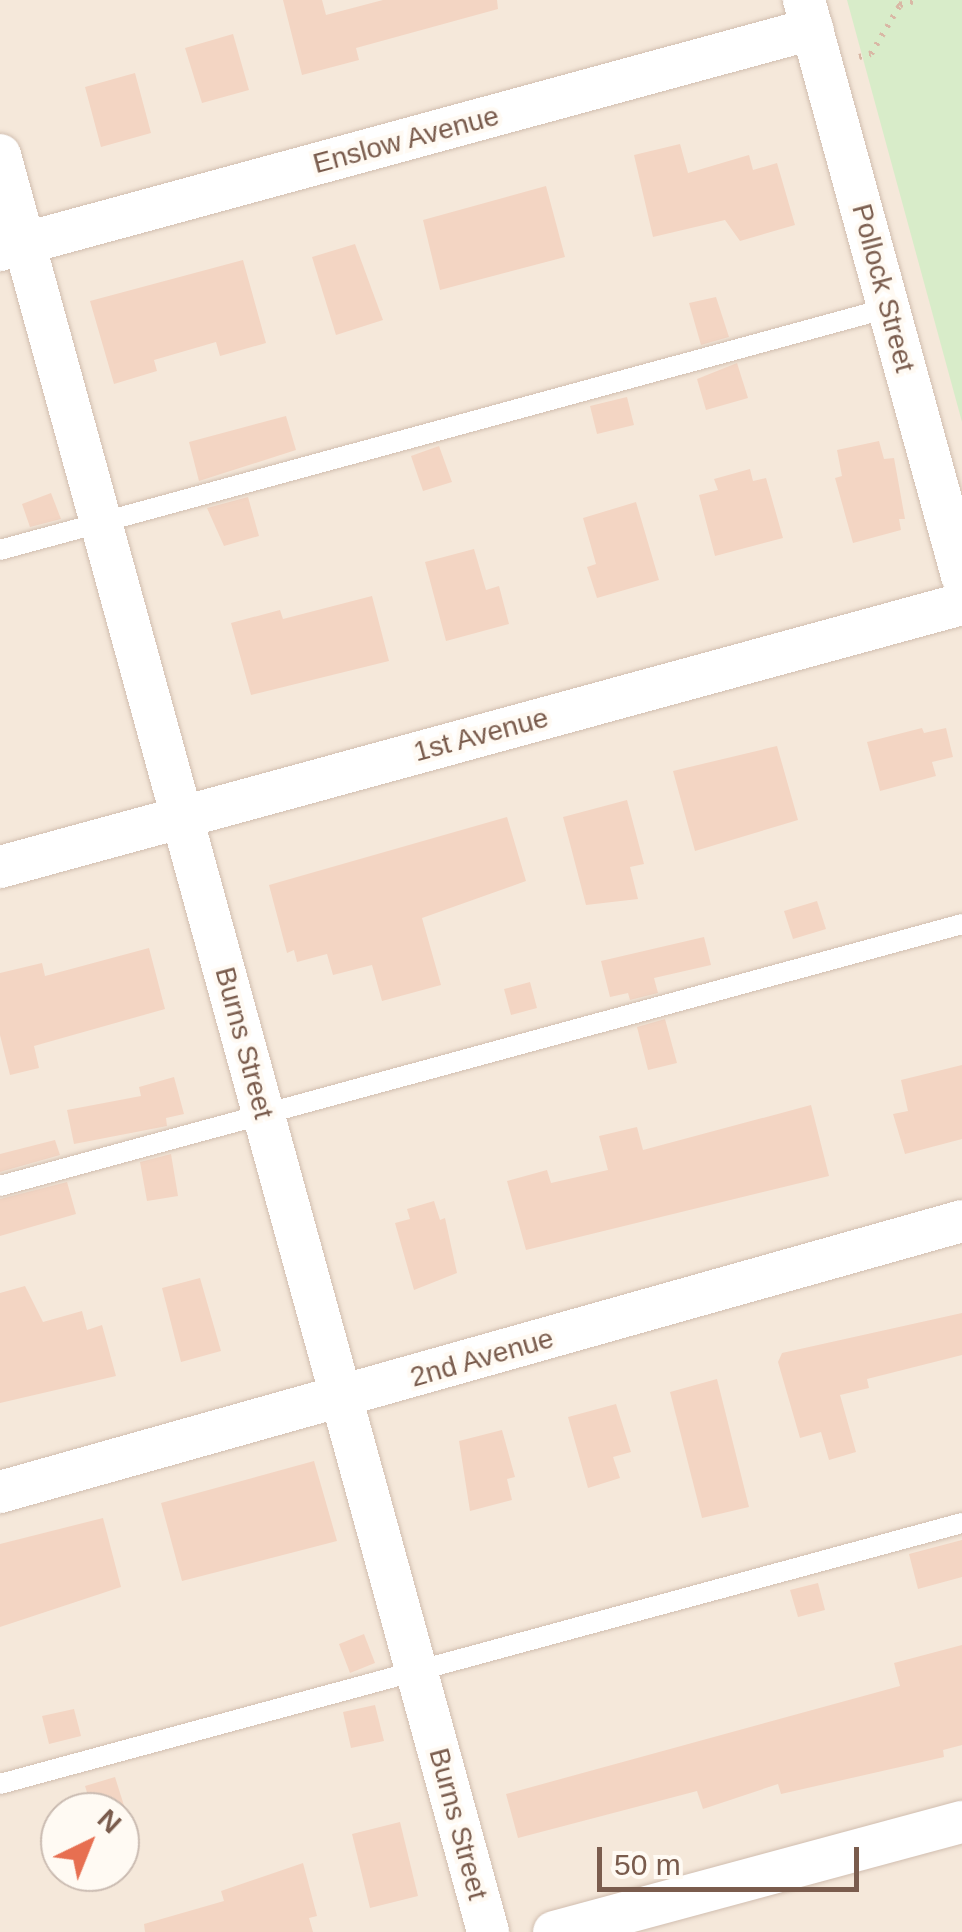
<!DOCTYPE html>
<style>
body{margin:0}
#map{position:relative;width:962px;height:1932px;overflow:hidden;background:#fdf6ec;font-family:Arial,sans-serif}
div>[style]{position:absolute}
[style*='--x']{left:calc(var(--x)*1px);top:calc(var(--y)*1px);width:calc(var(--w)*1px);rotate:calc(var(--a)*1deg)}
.residential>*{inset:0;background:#f5e8da}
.green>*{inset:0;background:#d8ecc9}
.building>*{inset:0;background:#f3d5c3}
.path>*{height:6px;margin-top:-3px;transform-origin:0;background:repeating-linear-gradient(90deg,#d9b8a5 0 2.5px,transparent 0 10.5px)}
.roads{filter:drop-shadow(0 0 2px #d1beb0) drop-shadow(0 0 2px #d1beb0)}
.lane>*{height:20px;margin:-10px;padding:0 10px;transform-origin:10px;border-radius:10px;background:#fff}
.street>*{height:42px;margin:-21px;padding:0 21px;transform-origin:21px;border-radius:21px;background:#fff}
span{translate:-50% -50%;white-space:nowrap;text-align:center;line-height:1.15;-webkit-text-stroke:8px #fffaf3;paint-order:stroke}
.street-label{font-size:28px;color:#7a5c4d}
.north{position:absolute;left:40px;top:1792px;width:100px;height:100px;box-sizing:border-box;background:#fffaf3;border:2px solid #cabbb1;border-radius:50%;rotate:43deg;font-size:28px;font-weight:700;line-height:40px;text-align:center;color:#7a5c4d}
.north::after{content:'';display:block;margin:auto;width:35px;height:45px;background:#e76f51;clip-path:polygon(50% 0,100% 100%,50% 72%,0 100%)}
.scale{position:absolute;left:597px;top:1847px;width:262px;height:45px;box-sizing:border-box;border:5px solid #7a5c4d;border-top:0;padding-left:12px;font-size:30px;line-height:35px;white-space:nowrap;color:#7a5c4d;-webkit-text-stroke:8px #fffaf3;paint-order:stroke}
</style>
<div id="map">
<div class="residential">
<i style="clip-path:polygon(evenodd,0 0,962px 0,962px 1932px,0 1932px,0 0,60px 1812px,120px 1812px,120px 1872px,60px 1872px,60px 1812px)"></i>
</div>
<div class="green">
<i style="clip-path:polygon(847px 0,962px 0,962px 422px)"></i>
</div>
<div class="building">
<i style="clip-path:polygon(283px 0,322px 0,326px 15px,383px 0,497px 0,498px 9px,356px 48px,359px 60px,302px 75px)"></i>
<i style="clip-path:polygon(233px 34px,249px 90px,202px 103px,185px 48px)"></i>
<i style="clip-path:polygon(135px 73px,151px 133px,101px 147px,85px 87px)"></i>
<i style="clip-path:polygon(680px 144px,688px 173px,749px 155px,753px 170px,777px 163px,795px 225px,740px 241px,725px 220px,653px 237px,634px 155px)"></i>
<i style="clip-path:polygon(546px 186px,565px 257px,440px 290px,423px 220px)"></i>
<i style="clip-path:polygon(355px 244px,383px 320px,336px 335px,312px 257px)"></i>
<i style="clip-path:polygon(243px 260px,266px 343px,220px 356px,216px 342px,154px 360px,157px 371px,114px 384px,90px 301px)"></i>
<i style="clip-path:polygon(716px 297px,729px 337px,701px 345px,689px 303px)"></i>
<i style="clip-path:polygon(737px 363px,748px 398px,706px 410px,697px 379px)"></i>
<i style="clip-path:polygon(627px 397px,634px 425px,597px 434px,590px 406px)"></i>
<i style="clip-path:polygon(286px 416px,296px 450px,199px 481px,189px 442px)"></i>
<i style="clip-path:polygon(879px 441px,884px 459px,894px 458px,905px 519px,899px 519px,901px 530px,853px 543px,835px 478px,842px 476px,837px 450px)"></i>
<i style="clip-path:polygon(439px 446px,452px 482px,423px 491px,411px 456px)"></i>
<i style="clip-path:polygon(750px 469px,753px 481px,766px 478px,783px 538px,715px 556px,699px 495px,718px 490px,714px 479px)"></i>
<i style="clip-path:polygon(51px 493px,61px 519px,30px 527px,22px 504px)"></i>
<i style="clip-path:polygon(248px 497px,259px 536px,224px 546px,207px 508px)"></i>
<i style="clip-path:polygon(636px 502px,659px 580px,597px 598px,587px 567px,596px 564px,583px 518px)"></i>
<i style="clip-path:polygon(474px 549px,486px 590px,499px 586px,509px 624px,446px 641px,425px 562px)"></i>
<i style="clip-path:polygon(372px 596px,389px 661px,251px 695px,231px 623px,280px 610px,283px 619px)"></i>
<i style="clip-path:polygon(922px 728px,924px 733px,946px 728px,953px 757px,932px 762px,936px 776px,880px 791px,867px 742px)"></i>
<i style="clip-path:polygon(777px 746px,798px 820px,695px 851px,673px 771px)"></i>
<i style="clip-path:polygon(627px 800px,644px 864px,630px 867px,638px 899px,586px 905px,563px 817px)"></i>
<i style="clip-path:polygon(507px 817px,526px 881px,422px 918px,441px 985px,382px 1001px,372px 965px,333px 975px,327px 954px,297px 962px,294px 950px,287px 953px,269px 885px)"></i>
<i style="clip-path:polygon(817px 901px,826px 929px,793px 939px,784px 911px)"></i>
<i style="clip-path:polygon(704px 937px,711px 965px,654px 978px,658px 993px,630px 1000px,628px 993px,610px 997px,601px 961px)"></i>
<i style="clip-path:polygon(149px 948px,165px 1009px,34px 1046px,39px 1068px,10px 1075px,0 1035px,0 973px,42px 963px,45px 976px)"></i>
<i style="clip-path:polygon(530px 982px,537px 1008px,511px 1015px,504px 989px)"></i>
<i style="clip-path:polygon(665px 1019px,677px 1063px,648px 1070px,637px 1027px)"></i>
<i style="clip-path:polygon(962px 1065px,962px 1139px,905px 1154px,893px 1114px,908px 1111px,901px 1080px)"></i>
<i style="clip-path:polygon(174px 1077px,184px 1114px,166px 1118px,167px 1126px,74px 1144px,67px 1110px,141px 1096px,139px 1087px)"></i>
<i style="clip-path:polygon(811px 1105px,829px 1176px,526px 1250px,507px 1181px,547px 1170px,551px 1183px,608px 1170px,599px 1136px,637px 1127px,643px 1150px)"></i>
<i style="clip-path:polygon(55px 1140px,60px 1155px,0 1172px,0 1154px)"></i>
<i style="clip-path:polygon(171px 1154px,178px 1196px,147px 1201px,140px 1162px)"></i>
<i style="clip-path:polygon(67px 1182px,76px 1214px,0 1236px,0 1199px)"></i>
<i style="clip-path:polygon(434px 1201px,440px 1220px,445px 1218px,457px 1273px,414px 1290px,395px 1223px,410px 1219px,407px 1209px)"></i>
<i style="clip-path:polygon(200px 1278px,221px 1351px,181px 1362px,162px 1288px)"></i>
<i style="clip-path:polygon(25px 1286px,43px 1322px,82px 1311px,87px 1330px,102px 1325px,116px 1376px,0 1403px,0 1293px)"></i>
<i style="clip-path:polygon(962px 1313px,962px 1355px,867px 1379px,869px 1388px,840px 1395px,856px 1452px,829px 1460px,821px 1432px,800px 1438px,778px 1362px,782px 1353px)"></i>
<i style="clip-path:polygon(717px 1379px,749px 1507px,702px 1518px,670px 1392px)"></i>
<i style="clip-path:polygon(616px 1404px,631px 1452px,613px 1457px,620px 1478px,588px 1488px,568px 1417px)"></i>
<i style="clip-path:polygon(502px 1430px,515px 1477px,507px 1479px,512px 1500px,470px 1511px,459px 1441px)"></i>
<i style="clip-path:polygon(314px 1461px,337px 1541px,182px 1581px,161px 1503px)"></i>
<i style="clip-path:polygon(103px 1518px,121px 1587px,0 1627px,0 1544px)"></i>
<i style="clip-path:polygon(962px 1540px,962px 1577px,918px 1589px,909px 1554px)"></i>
<i style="clip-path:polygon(818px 1583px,825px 1610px,798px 1617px,790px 1590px)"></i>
<i style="clip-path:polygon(364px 1634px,375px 1663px,350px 1673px,339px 1644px)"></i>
<i style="clip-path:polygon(962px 1645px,962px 1745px,943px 1750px,944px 1757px,781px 1794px,778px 1784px,703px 1809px,697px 1791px,518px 1838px,506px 1794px,900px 1686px,894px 1663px)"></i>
<i style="clip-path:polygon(375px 1705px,384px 1741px,351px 1748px,343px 1712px)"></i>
<i style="clip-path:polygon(74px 1709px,81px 1736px,49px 1744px,42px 1716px)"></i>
<i style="clip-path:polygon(115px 1777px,126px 1812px,93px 1812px,85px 1786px)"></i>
<i style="clip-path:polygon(400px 1822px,418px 1896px,370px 1908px,352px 1834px)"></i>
<i style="clip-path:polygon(303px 1863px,317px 1916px,309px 1918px,313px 1932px,145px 1932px,144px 1924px,224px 1901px,221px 1891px)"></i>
</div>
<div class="path">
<i style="--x:900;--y:5;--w:19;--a:-16"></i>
<i style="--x:859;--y:57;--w:12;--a:-14"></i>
<i style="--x:871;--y:54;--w:57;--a:-59.4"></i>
<i style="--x:900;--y:5;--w:10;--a:-151"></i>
</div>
<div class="roads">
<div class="lane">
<i style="--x:0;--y:550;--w:920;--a:-15.24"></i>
<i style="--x:0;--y:1186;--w:997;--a:-15.23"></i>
<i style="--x:0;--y:1784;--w:997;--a:-15.18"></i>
</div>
<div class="street">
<i style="--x:804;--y:0;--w:597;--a:74.66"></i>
<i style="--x:0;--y:155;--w:1843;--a:74.64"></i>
<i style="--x:0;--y:250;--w:842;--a:-15.23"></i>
<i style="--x:0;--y:867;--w:997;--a:-15.29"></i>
<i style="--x:0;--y:1492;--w:999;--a:-15.73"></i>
<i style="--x:554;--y:1932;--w:423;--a:-15.1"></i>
</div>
</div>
<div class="street-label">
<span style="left:406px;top:140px;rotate:-15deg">Enslow Avenue</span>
<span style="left:883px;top:288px;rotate:75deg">Pollock Street</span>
<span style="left:481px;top:735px;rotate:-15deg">1st Avenue</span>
<span style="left:244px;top:1043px;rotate:75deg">Burns Street</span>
<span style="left:482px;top:1358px;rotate:-16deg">2nd Avenue</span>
<span style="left:458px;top:1824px;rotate:75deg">Burns Street</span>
</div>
<div class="north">N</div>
<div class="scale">50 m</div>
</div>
